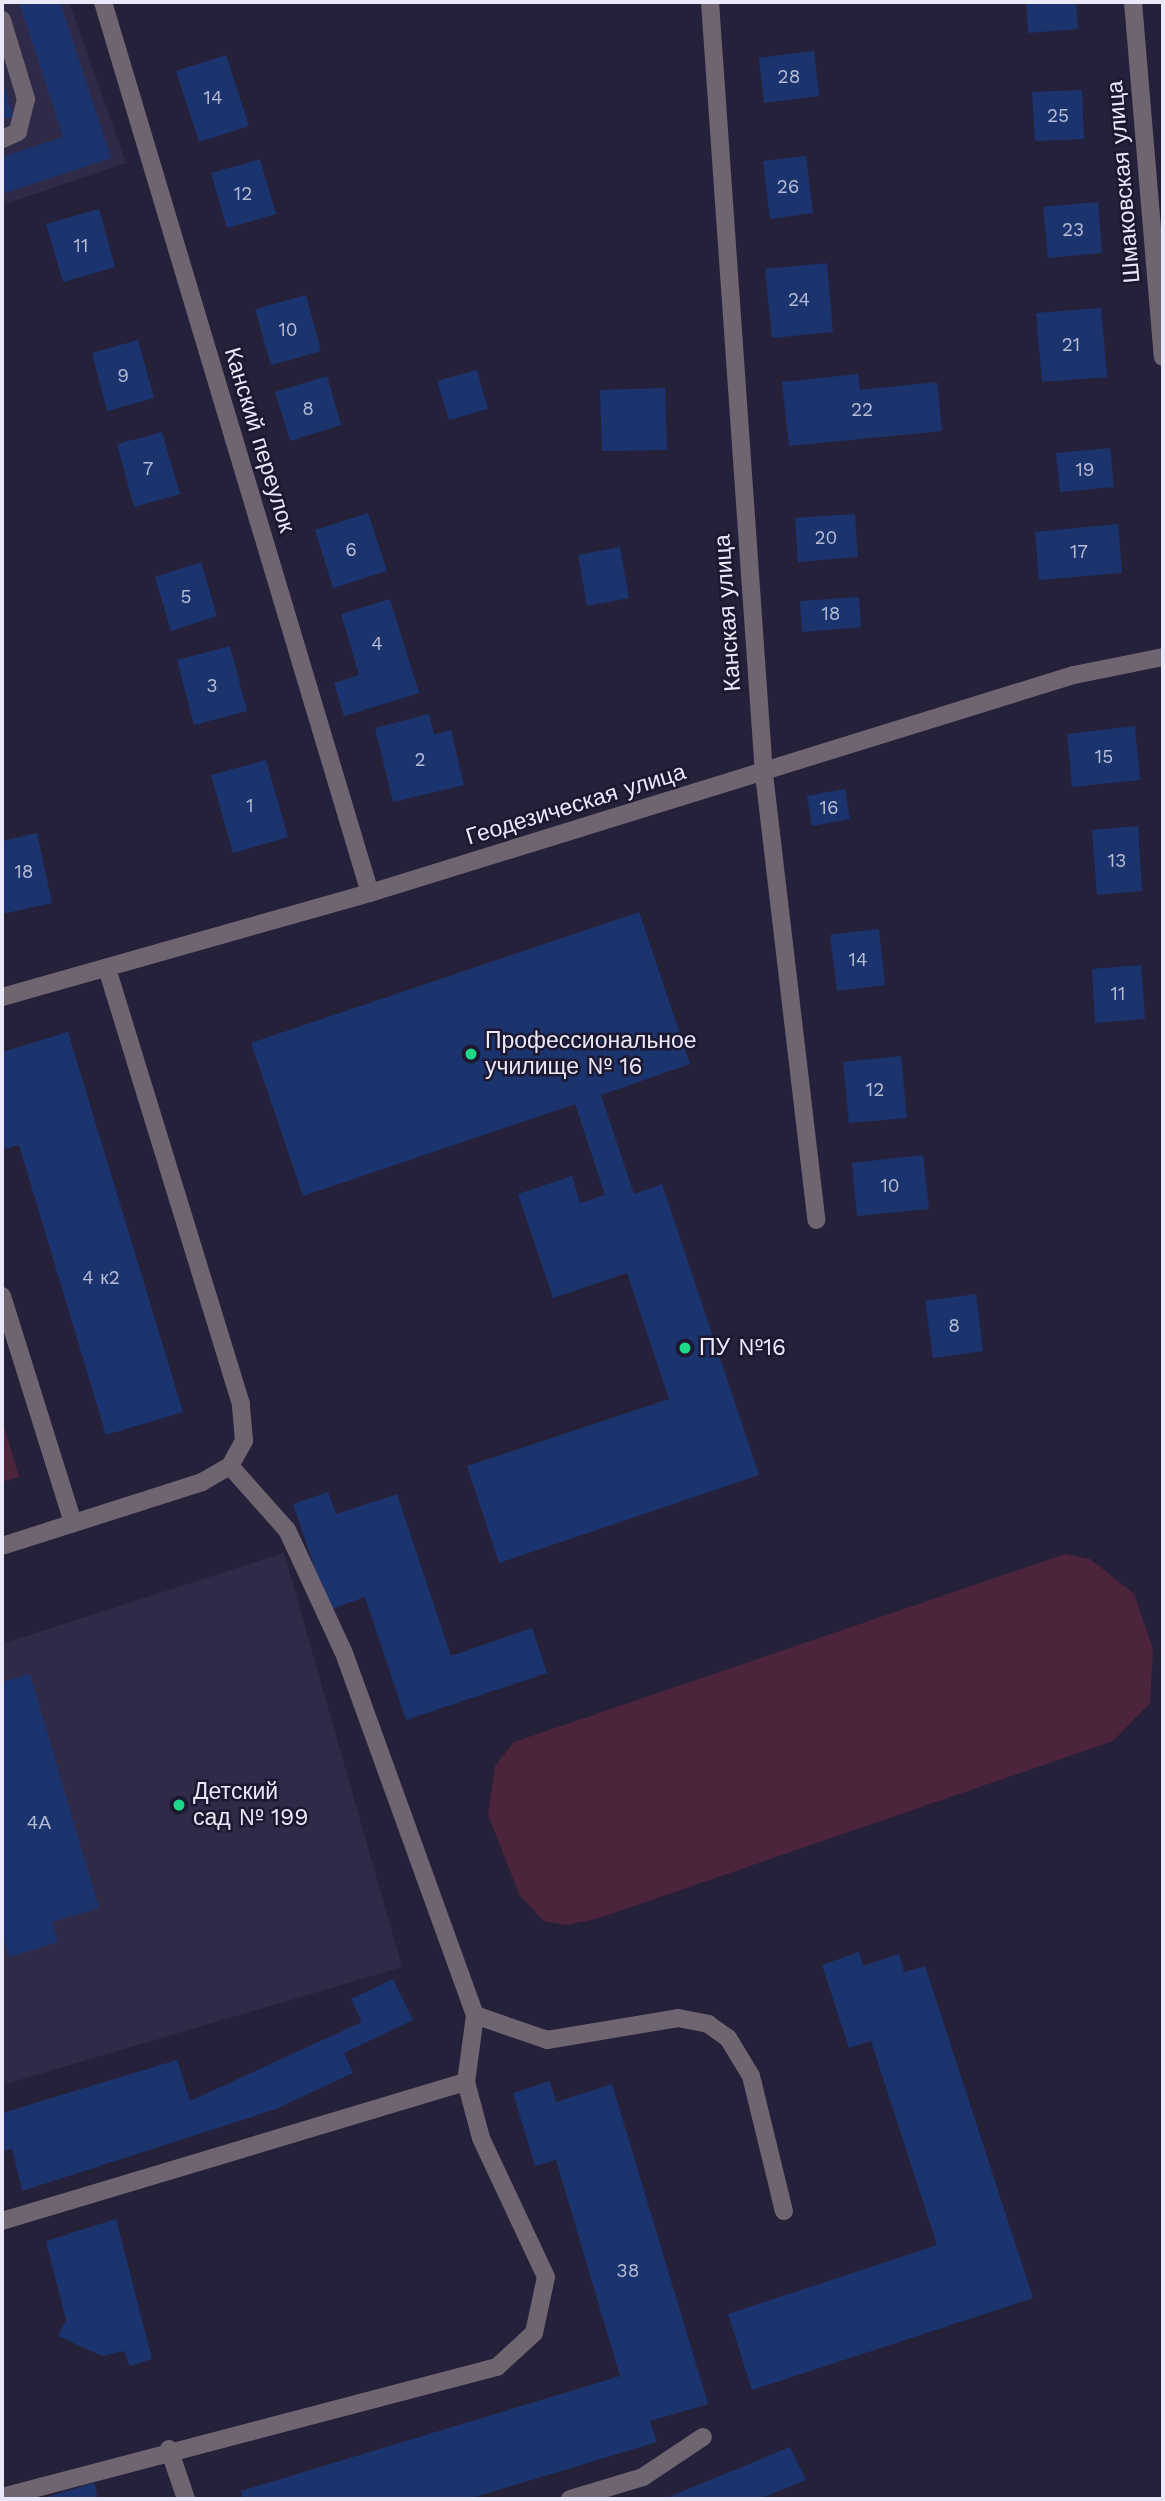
<!DOCTYPE html>
<meta charset="utf-8">
<style>
body{margin:0}
#map{position:relative;width:1165px;height:2501px;overflow:hidden;background:#26213a;font-family:"Work Sans",sans-serif}
div>[style]{position:absolute}
[style*='--x']{left:calc(var(--x)*1px);top:calc(var(--y)*1px);width:calc(var(--w)*1px);rotate:calc(var(--a)*1deg)}
.built>*{inset:0;background:#302a49}
.green>*{inset:0;background:#4c243c}
.building>*{inset:0;background:#1c346e}
.minor>*{height:18px;margin:-9px;padding:0 9px;transform-origin:9px;border-radius:9px;background:#6e6571}
.dots>*{width:19px;height:19px;translate:-50% -50%;box-sizing:border-box;border:4px solid #1c1830;border-radius:50%}
span{translate:-50% -50%;white-space:nowrap;text-align:center;line-height:1.15;-webkit-text-stroke:5px #1c1830;paint-order:stroke}
.number-label{font-size:19px;color:#b6bbd6}
.number-label span{-webkit-text-stroke-width:0}
.street-label{font-size:23px;color:#eae8f9}
.poi-label{font-size:23px;color:#eae8f9}
.left{translate:0 -50%;text-align:left}
.frame{position:absolute;inset:0;border:4px solid #eae8f9;pointer-events:none}
</style>
<div id="map">
<div class="built">
<i style="clip-path:polygon(2px 2px,69px 2px,126px 163px,2px 205px)"></i>
<i style="clip-path:polygon(284px 1553px,402px 1967px,2px 2085px,2px 1644px)"></i>
</div>
<div class="green">
<i style="clip-path:polygon(2px 1420px,19px 1477px,2px 1482px)"></i>
<i style="clip-path:polygon(1065px 1554px,1090px 1559px,1134px 1594px,1153px 1649px,1150px 1703px,1113px 1741px,596px 1919px,566px 1925px,544px 1921px,520px 1896px,488px 1815px,495px 1766px,514px 1742px)"></i>
</div>
<div class="building">
<i style="clip-path:polygon(19px 2px,60px 2px,111px 158px,2px 194px,2px 157px,63px 137px)"></i>
<i style="clip-path:polygon(1026px 2px,1076px 2px,1078px 29px,1028px 33px)"></i>
<i style="clip-path:polygon(814px 51px,819px 96px,764px 103px,759px 58px)"></i>
<i style="clip-path:polygon(226px 55px,249px 126px,199px 142px,176px 71px)"></i>
<i style="clip-path:polygon(2px 81px,13px 116px,2px 120px)"></i>
<i style="clip-path:polygon(1082px 90px,1084px 139px,1035px 141px,1032px 92px)"></i>
<i style="clip-path:polygon(806px 156px,813px 213px,770px 219px,763px 161px)"></i>
<i style="clip-path:polygon(260px 159px,276px 214px,227px 228px,211px 173px)"></i>
<i style="clip-path:polygon(1098px 202px,1102px 253px,1048px 258px,1043px 207px)"></i>
<i style="clip-path:polygon(99px 209px,115px 267px,63px 282px,46px 224px)"></i>
<i style="clip-path:polygon(827px 263px,833px 332px,772px 338px,765px 269px)"></i>
<i style="clip-path:polygon(306px 295px,321px 351px,271px 365px,255px 309px)"></i>
<i style="clip-path:polygon(1101px 308px,1107px 377px,1042px 382px,1036px 313px)"></i>
<i style="clip-path:polygon(138px 340px,154px 398px,107px 411px,92px 353px)"></i>
<i style="clip-path:polygon(477px 370px,488px 409px,449px 420px,437px 381px)"></i>
<i style="clip-path:polygon(858px 374px,860px 390px,937px 382px,942px 431px,789px 446px,782px 382px)"></i>
<i style="clip-path:polygon(327px 376px,341px 425px,290px 441px,275px 392px)"></i>
<i style="clip-path:polygon(665px 388px,667px 450px,602px 451px,600px 390px)"></i>
<i style="clip-path:polygon(162px 432px,180px 494px,134px 507px,117px 444px)"></i>
<i style="clip-path:polygon(1110px 448px,1114px 487px,1060px 492px,1056px 453px)"></i>
<i style="clip-path:polygon(368px 513px,387px 571px,333px 588px,315px 530px)"></i>
<i style="clip-path:polygon(855px 514px,858px 557px,798px 562px,795px 518px)"></i>
<i style="clip-path:polygon(1118px 524px,1122px 573px,1039px 580px,1035px 532px)"></i>
<i style="clip-path:polygon(620px 547px,629px 598px,587px 606px,578px 555px)"></i>
<i style="clip-path:polygon(201px 562px,217px 616px,171px 631px,155px 577px)"></i>
<i style="clip-path:polygon(859px 597px,861px 627px,802px 632px,800px 601px)"></i>
<i style="clip-path:polygon(390px 599px,419px 693px,344px 716px,334px 683px,359px 675px,341px 614px)"></i>
<i style="clip-path:polygon(230px 646px,247px 711px,194px 725px,177px 660px)"></i>
<i style="clip-path:polygon(429px 714px,434px 734px,451px 730px,464px 785px,393px 802px,375px 728px)"></i>
<i style="clip-path:polygon(1135px 726px,1140px 780px,1072px 787px,1067px 734px)"></i>
<i style="clip-path:polygon(266px 760px,288px 837px,233px 853px,211px 775px)"></i>
<i style="clip-path:polygon(845px 789px,850px 819px,812px 826px,807px 796px)"></i>
<i style="clip-path:polygon(1138px 826px,1142px 891px,1097px 895px,1092px 830px)"></i>
<i style="clip-path:polygon(37px 833px,52px 903px,2px 914px,2px 841px)"></i>
<i style="clip-path:polygon(639px 912px,690px 1064px,601px 1095px,634px 1194px,662px 1184px,759px 1475px,499px 1563px,467px 1466px,669px 1399px,627px 1273px,553px 1298px,518px 1194px,572px 1176px,580px 1203px,605px 1195px,575px 1104px,303px 1196px,251px 1043px)"></i>
<i style="clip-path:polygon(879px 929px,885px 985px,837px 991px,830px 935px)"></i>
<i style="clip-path:polygon(1141px 965px,1145px 1019px,1095px 1023px,1092px 969px)"></i>
<i style="clip-path:polygon(68px 1032px,183px 1412px,106px 1435px,19px 1145px,2px 1150px,2px 1052px)"></i>
<i style="clip-path:polygon(901px 1056px,907px 1118px,849px 1123px,843px 1062px)"></i>
<i style="clip-path:polygon(923px 1155px,929px 1209px,857px 1216px,852px 1163px)"></i>
<i style="clip-path:polygon(976px 1294px,983px 1351px,933px 1358px,925px 1301px)"></i>
<i style="clip-path:polygon(328px 1492px,336px 1514px,397px 1494px,451px 1656px,532px 1628px,547px 1673px,406px 1720px,365px 1597px,329px 1610px,293px 1504px)"></i>
<i style="clip-path:polygon(30px 1674px,99px 1908px,52px 1922px,58px 1942px,9px 1957px,2px 1934px,2px 1682px)"></i>
<i style="clip-path:polygon(859px 1952px,863px 1966px,899px 1954px,904px 1972px,925px 1966px,1033px 2298px,752px 2390px,728px 2314px,937px 2245px,871px 2041px,849px 2048px,822px 1965px)"></i>
<i style="clip-path:polygon(393px 1979px,413px 2020px,344px 2053px,353px 2073px,276px 2109px,22px 2191px,12px 2148px,2px 2152px,2px 2113px,177px 2060px,190px 2101px,362px 2022px,351px 1999px)"></i>
<i style="clip-path:polygon(550px 2081px,556px 2102px,612px 2084px,708px 2404px,650px 2421px,657px 2442px,468px 2499px,243px 2499px,241px 2491px,620px 2376px,556px 2160px,535px 2166px,513px 2093px)"></i>
<i style="clip-path:polygon(116px 2219px,152px 2359px,130px 2366px,124px 2351px,102px 2356px,58px 2336px,66px 2320px,46px 2241px)"></i>
<i style="clip-path:polygon(790px 2447px,806px 2480px,759px 2499px,664px 2499px)"></i>
<i style="clip-path:polygon(94px 2483px,98px 2499px,40px 2499px)"></i>
</div>
<div class="minor">
<i style="--x:103;--y:2;--w:930;--a:73.32"></i>
<i style="--x:710;--y:2;--w:774;--a:86"></i>
<i style="--x:764;--y:774;--w:449;--a:83.3"></i>
<i style="--x:1133;--y:2;--w:356;--a:85.2"></i>
<i style="--x:2;--y:20;--w:83;--a:73.1"></i>
<i style="--x:26;--y:99;--w:34;--a:104"></i>
<i style="--x:18;--y:132;--w:17;--a:156"></i>
<i style="--x:2;--y:997;--w:382;--a:-15.8"></i>
<i style="--x:370;--y:893;--w:737;--a:-17.21"></i>
<i style="--x:1074;--y:675;--w:91;--a:-11.4"></i>
<i style="--x:2;--y:1296;--w:238;--a:72.6"></i>
<i style="--x:2;--y:1546;--w:210;--a:-17.7"></i>
<i style="--x:202;--y:1482;--w:32;--a:-30"></i>
<i style="--x:230;--y:1466;--w:29;--a:-61"></i>
<i style="--x:244;--y:1441;--w:37;--a:-95"></i>
<i style="--x:241;--y:1404;--w:455;--a:-107.1"></i>
<i style="--x:475;--y:2015;--w:76;--a:19.1"></i>
<i style="--x:547;--y:2040;--w:133;--a:-9.5"></i>
<i style="--x:678;--y:2018;--w:31;--a:11"></i>
<i style="--x:708;--y:2024;--w:24;--a:35"></i>
<i style="--x:728;--y:2038;--w:44;--a:58.8"></i>
<i style="--x:751;--y:2076;--w:139;--a:76.3"></i>
<i style="--x:2;--y:2221;--w:484;--a:-16.7"></i>
<i style="--x:169;--y:2449;--w:53;--a:71.2"></i>
<i style="--x:2;--y:2497;--w:512;--a:-14.72"></i>
<i style="--x:497;--y:2367;--w:50;--a:-42.6"></i>
<i style="--x:534;--y:2333;--w:57;--a:-77.9"></i>
<i style="--x:546;--y:2277;--w:153;--a:-115.1"></i>
<i style="--x:481;--y:2138;--w:58;--a:-105"></i>
<i style="--x:466;--y:2082;--w:68;--a:-82.3"></i>
<i style="--x:475;--y:2015;--w:387;--a:-109.9"></i>
<i style="--x:343;--y:1651;--w:133;--a:-114.8"></i>
<i style="--x:287;--y:1530;--w:86;--a:-131.7"></i>
<i style="--x:570;--y:2499;--w:76;--a:-16.8"></i>
<i style="--x:643;--y:2477;--w:72;--a:-33.7"></i>
</div>
<div class="dots">
<i style="left:471px;top:1054px;background:#1dd888"></i>
<i style="left:685px;top:1348px;background:#1dd888"></i>
<i style="left:179px;top:1805px;background:#1dd888"></i>
</div>
<div class="number-label">
<span style="left:789px;top:77px">28</span>
<span style="left:213px;top:98px">14</span>
<span style="left:1058px;top:116px">25</span>
<span style="left:788px;top:187px">26</span>
<span style="left:243px;top:194px">12</span>
<span style="left:1073px;top:230px">23</span>
<span style="left:81px;top:246px">11</span>
<span style="left:799px;top:300px">24</span>
<span style="left:288px;top:330px">10</span>
<span style="left:1071px;top:345px">21</span>
<span style="left:123px;top:376px">9</span>
<span style="left:308px;top:409px">8</span>
<span style="left:862px;top:410px">22</span>
<span style="left:148px;top:469px">7</span>
<span style="left:1085px;top:470px">19</span>
<span style="left:826px;top:538px">20</span>
<span style="left:351px;top:550px">6</span>
<span style="left:1079px;top:552px">17</span>
<span style="left:186px;top:597px">5</span>
<span style="left:831px;top:614px">18</span>
<span style="left:377px;top:644px">4</span>
<span style="left:212px;top:686px">3</span>
<span style="left:1104px;top:757px">15</span>
<span style="left:420px;top:760px">2</span>
<span style="left:250px;top:806px">1</span>
<span style="left:829px;top:808px">16</span>
<span style="left:1117px;top:861px">13</span>
<span style="left:24px;top:872px">18</span>
<span style="left:858px;top:960px">14</span>
<span style="left:1118px;top:994px">11</span>
<span style="left:875px;top:1090px">12</span>
<span style="left:890px;top:1186px">10</span>
<span style="left:101px;top:1278px">4 к2</span>
<span style="left:954px;top:1326px">8</span>
<span style="left:39px;top:1823px">4А</span>
<span style="left:628px;top:2271px">38</span>
</div>
<div class="street-label">
<span style="left:1124px;top:182px;rotate:-95deg">Шмаковская улица</span>
<span style="left:259px;top:440px;rotate:73deg">Канский переулок</span>
<span style="left:728px;top:613px;rotate:-94deg">Канская улица</span>
<span style="left:576px;top:805px;rotate:-17deg">Геодезическая улица</span>
</div>
<div class="poi-label">
<span class="left" style="left:485px;top:1054px">Профессиональное<br>училище № 16</span>
<span class="left" style="left:699px;top:1348px">ПУ №16</span>
<span class="left" style="left:193px;top:1805px">Детский<br>сад № 199</span>
</div>
<div class="frame"></div>
</div>
